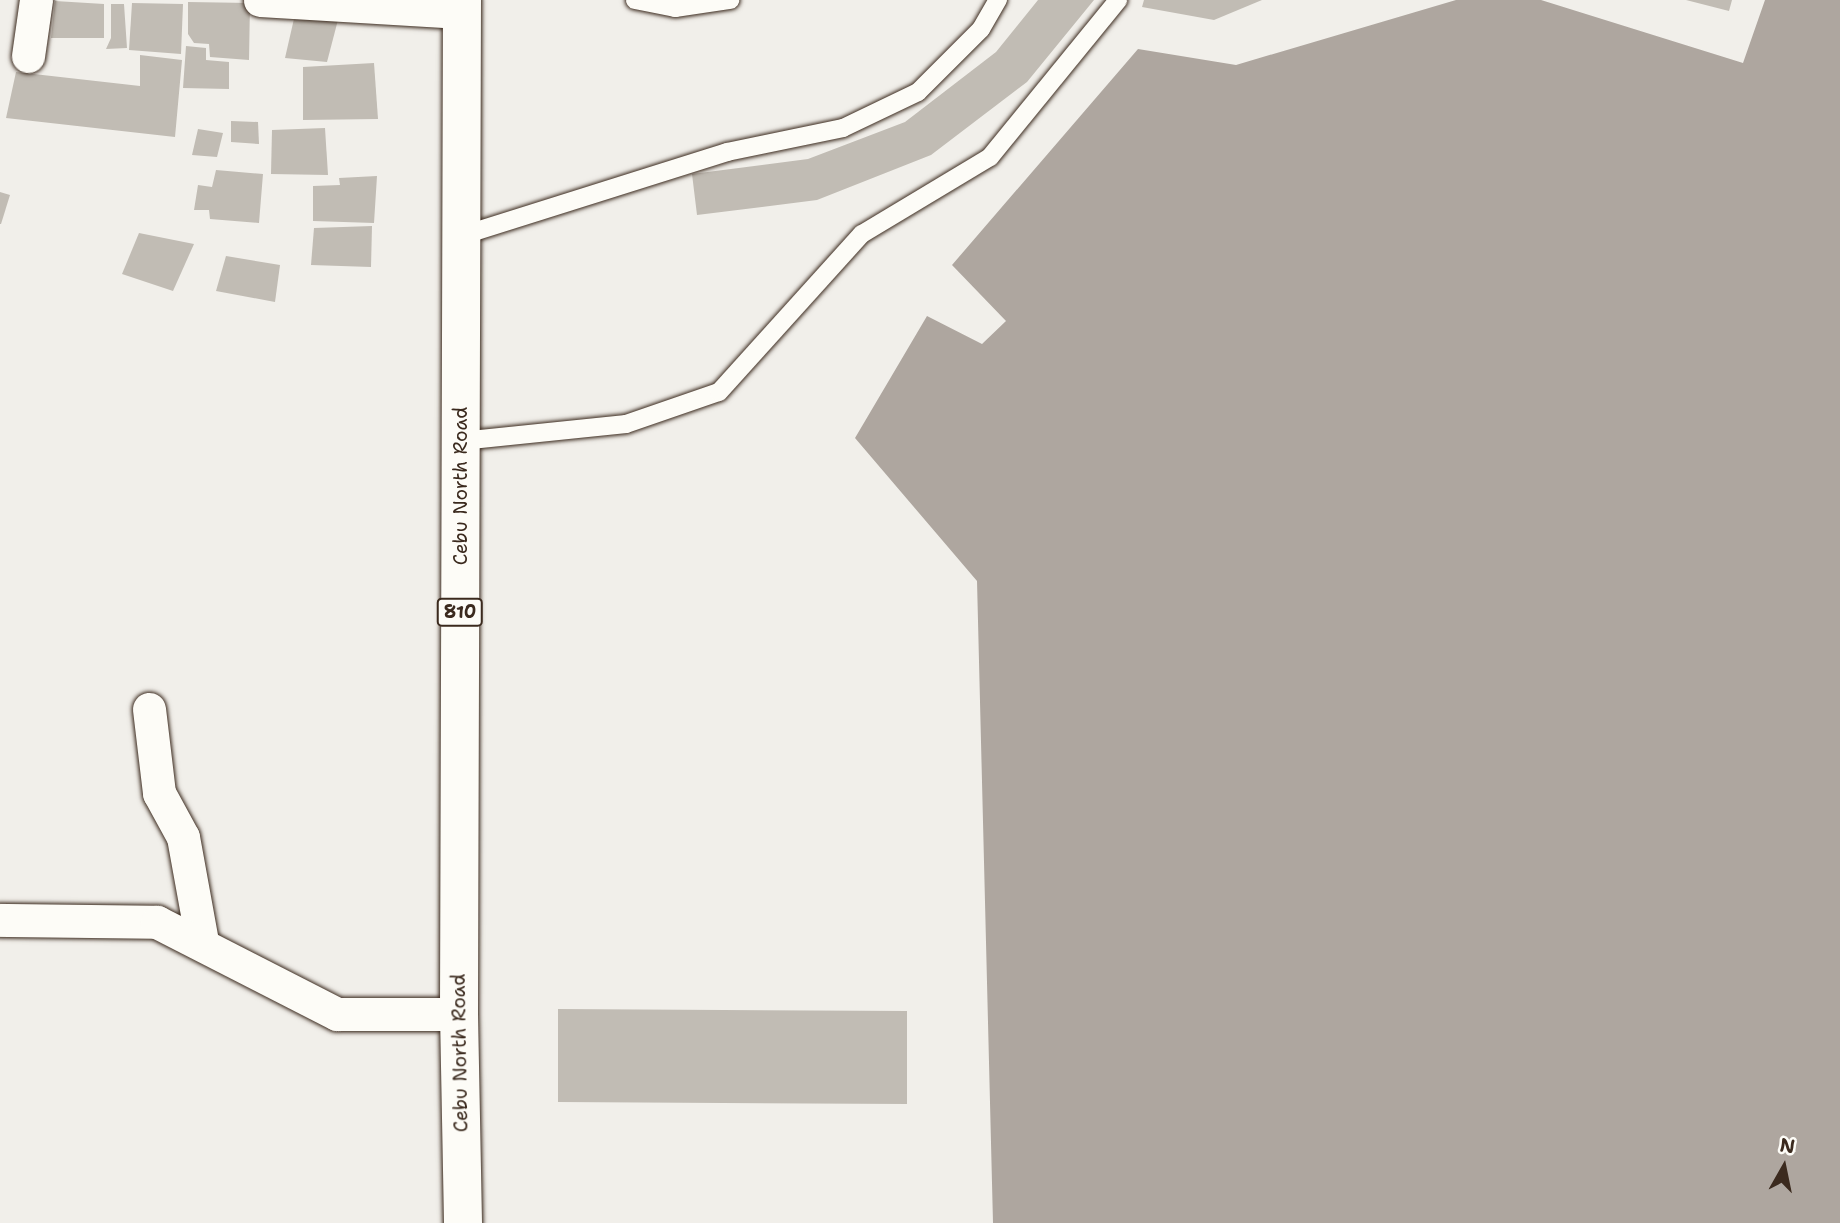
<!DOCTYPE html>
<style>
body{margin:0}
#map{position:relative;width:1840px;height:1223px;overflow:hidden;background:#f1efea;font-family:"Shantell Sans",sans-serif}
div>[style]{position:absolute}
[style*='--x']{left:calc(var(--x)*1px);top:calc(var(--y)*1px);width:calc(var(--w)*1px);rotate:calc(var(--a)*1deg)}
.water>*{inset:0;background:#aea69f}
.building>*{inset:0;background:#c1bcb4}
.roads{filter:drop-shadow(0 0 2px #3b2a1e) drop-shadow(0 0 2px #3b2a1e)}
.lane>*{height:18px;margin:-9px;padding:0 9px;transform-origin:9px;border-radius:9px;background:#fdfcf7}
.street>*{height:33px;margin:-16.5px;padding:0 16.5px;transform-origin:16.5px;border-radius:16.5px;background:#fdfcf7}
.highway>*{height:38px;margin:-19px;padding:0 19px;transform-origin:19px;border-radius:19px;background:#fdfcf7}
span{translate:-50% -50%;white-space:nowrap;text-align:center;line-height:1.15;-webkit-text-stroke:5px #fdfcf7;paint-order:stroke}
.shield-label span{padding:2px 5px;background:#fdfcf7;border:2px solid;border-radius:5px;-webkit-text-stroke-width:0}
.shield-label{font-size:18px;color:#3b2a1e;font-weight:700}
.street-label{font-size:19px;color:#3b2a1e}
.north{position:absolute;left:1749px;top:1132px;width:70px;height:70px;-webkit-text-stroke:5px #fdfcf7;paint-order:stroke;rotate:9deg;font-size:19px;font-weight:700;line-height:28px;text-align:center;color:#3b2a1e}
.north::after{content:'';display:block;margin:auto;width:24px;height:32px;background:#3b2a1e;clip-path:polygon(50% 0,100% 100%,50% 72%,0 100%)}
</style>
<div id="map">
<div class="water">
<i style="clip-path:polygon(1456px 0,1541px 0,1743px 63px,1765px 0,1840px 0,1840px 1223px,993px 1223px,977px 581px,855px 438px,927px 316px,982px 344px,1006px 321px,952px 265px,1138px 49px,1236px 65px)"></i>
</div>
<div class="building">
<i style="clip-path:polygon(1038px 0,1094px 0,1027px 82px,931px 155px,817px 200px,697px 215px,692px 174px,808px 159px,905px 122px,996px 52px)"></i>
<i style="clip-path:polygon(1144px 0,1262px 0,1214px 20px,1142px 7px)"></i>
<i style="clip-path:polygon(1686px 0,1732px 0,1729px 11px)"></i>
<i style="clip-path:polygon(55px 1px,104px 4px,104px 38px,51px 38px)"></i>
<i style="clip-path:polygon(188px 2px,250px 3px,249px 60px,210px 57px,209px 44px,194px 43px,188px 34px)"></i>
<i style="clip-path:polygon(132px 3px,183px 4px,181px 54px,129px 50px)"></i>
<i style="clip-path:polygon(111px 4px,124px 4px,127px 48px,106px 49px,111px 38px)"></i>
<i style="clip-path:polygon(296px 10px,339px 16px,327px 62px,285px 58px)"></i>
<i style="clip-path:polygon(186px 46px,206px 48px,206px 60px,229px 62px,229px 89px,183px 88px)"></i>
<i style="clip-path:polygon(140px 55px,182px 60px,175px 137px,6px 118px,16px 72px,140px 86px)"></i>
<i style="clip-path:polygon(374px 63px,378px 119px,303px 120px,303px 67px)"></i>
<i style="clip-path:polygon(231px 121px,258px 122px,259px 144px,231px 142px)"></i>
<i style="clip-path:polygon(325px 128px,328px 175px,271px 174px,272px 130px)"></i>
<i style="clip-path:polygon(198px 129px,223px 133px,217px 157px,192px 155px)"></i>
<i style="clip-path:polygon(216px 170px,263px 174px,259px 223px,210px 219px,209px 210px,194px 210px,198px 185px,212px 187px)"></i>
<i style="clip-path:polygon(377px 176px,374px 223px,313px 221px,313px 186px,340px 185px,339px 178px)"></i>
<i style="clip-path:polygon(0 192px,10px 195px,1px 224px,0 224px)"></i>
<i style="clip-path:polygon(372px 226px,371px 267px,311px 265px,314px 228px)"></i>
<i style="clip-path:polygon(139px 233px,194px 244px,173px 291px,122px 274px)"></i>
<i style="clip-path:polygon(226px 256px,280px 265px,275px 302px,216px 291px)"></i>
<i style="clip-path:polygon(558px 1009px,907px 1011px,907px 1104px,558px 1102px)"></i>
</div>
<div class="roads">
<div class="lane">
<i style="--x:635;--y:0;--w:41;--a:11.3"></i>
<i style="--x:675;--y:8;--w:56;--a:-8.3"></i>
<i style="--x:461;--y:236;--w:279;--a:-17.5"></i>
<i style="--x:727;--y:152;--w:118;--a:-11.7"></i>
<i style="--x:843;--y:128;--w:83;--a:-25.6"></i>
<i style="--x:918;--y:92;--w:89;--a:-45"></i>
<i style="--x:981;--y:29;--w:34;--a:-60"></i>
<i style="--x:461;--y:441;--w:166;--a:-5.9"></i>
<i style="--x:626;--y:424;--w:98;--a:-19"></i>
<i style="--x:719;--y:392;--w:213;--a:-47.9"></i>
<i style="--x:862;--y:234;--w:149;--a:-31"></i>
<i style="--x:990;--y:157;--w:203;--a:-50.8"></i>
</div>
<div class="street">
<i style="--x:260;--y:0;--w:201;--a:3.4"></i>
<i style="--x:28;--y:56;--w:57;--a:-81.9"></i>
<i style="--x:149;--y:709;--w:85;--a:83.2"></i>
<i style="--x:159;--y:793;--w:50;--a:61.4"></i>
<i style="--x:183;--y:837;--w:107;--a:79.7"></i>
<i style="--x:0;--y:920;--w:157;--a:0.7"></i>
<i style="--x:157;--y:922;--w:202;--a:27.1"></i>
<i style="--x:337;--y:1014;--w:122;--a:0"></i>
</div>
<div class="highway">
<i style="--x:462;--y:0;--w:1014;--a:90.17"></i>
<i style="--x:459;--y:1014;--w:209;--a:88.9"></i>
</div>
</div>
<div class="shield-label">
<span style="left:460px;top:612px">810</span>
</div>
<div class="street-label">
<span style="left:461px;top:486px;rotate:-90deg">Cebu North Road</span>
<span style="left:460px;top:1053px;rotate:-91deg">Cebu North Road</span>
</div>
<div class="north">N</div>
</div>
